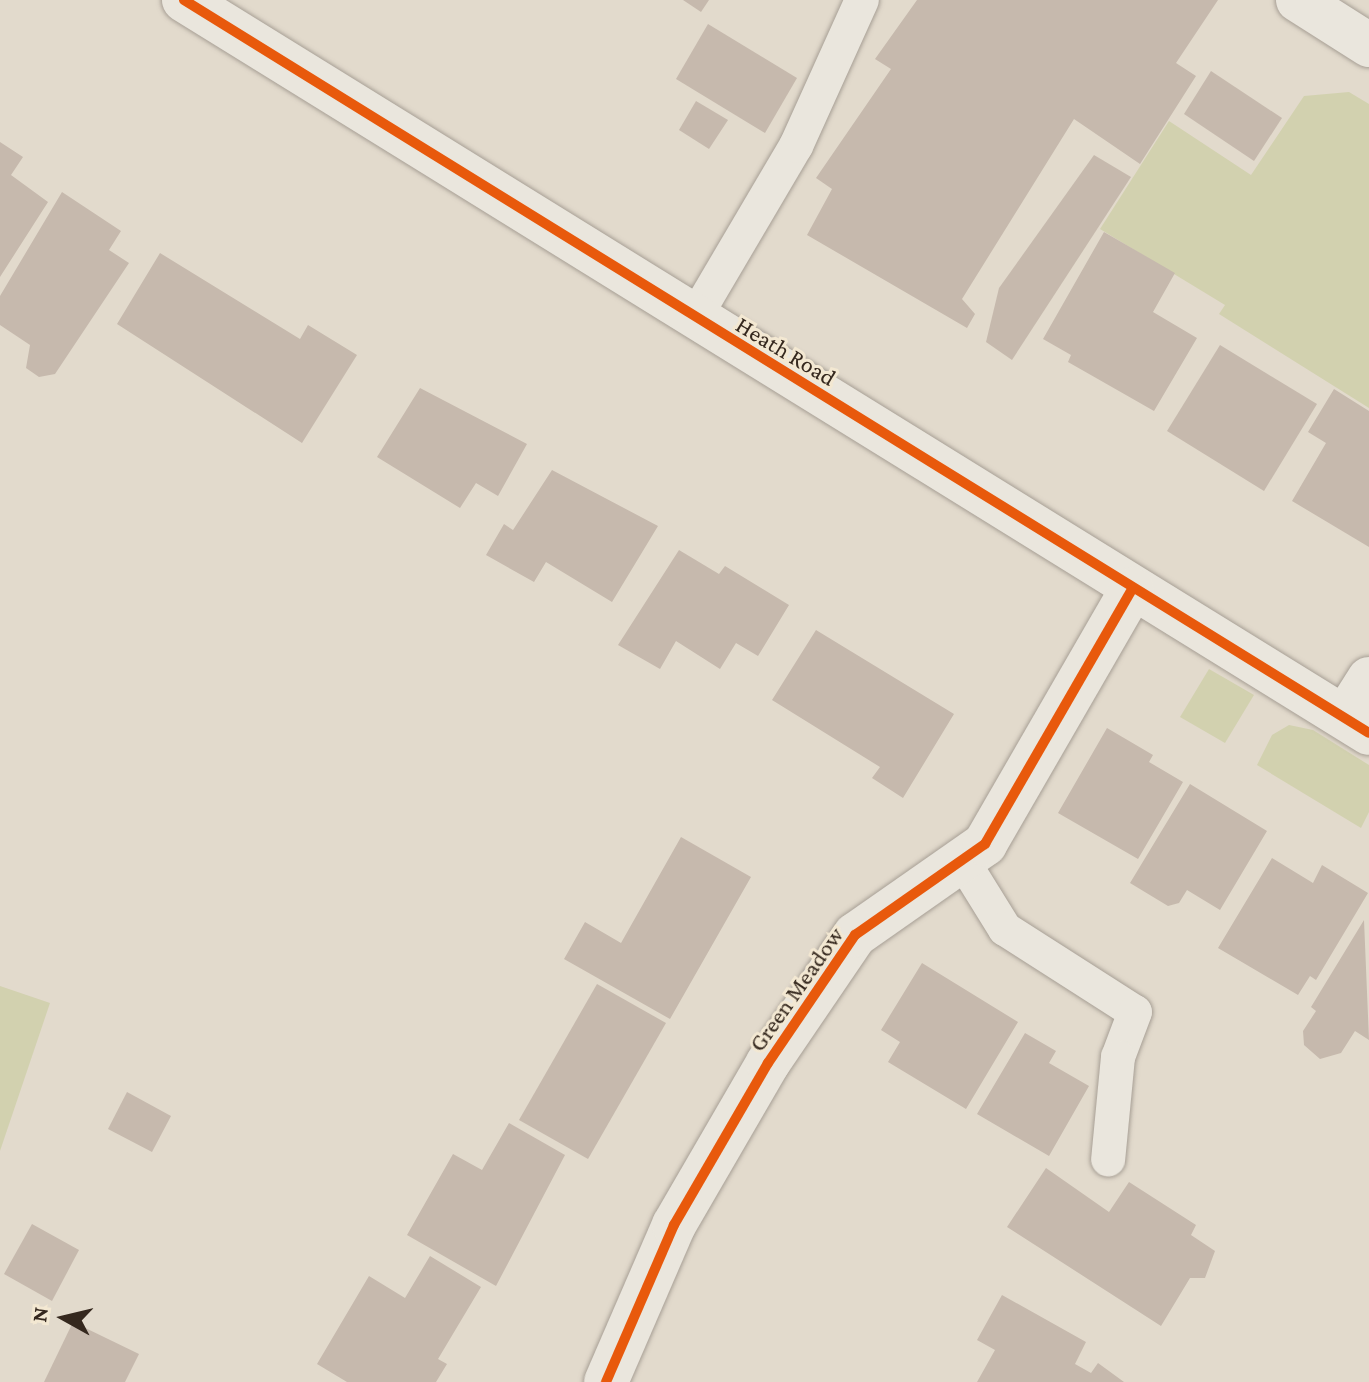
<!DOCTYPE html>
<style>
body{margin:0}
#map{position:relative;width:1369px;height:1382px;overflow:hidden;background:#e2dacc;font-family:"Crimson Pro",serif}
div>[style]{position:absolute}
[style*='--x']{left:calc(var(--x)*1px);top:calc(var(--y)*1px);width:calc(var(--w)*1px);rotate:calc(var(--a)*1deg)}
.green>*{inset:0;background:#d2d1af}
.building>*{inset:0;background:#c6b9ad}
.roads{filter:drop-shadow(0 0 2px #a79f95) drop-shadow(0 0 2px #a79f95)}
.service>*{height:34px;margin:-17px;padding:0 17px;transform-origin:17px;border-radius:17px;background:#eae6dd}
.minor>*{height:44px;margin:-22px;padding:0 22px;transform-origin:22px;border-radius:22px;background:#eae6dd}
.cycleway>*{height:10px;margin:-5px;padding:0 5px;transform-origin:5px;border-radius:5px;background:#e8590c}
span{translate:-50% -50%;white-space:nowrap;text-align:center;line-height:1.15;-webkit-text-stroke:6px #f3e8d2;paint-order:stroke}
.street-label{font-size:24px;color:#35281e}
.north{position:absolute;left:24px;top:1278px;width:80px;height:80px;-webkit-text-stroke:6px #f3e8d2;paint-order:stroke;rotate:278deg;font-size:22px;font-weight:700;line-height:32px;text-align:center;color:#35281e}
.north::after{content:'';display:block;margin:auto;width:28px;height:36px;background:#35281e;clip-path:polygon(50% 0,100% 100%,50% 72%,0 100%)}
</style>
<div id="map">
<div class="green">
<i style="clip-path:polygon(1349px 92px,1369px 104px,1369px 408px,1219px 314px,1225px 305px,1100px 229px,1169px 121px,1251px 175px,1304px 96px)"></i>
<i style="clip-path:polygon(1209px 669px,1254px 695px,1225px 743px,1180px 717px)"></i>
<i style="clip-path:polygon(1289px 725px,1313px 730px,1369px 765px,1369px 812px,1361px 828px,1257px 765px,1272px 735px)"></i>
<i style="clip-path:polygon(0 986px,50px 1003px,0 1151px)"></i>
</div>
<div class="building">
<i style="clip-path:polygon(683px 0,709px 0,701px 12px)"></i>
<i style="clip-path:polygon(917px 0,1218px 0,1176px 63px,1196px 76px,1140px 164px,1074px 119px,962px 299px,975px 314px,967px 328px,807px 235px,832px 189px,816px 178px,891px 69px,875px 59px)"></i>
<i style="clip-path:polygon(708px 24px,797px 78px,765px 133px,676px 79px)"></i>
<i style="clip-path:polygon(1211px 71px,1282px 118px,1254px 161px,1184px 114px)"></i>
<i style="clip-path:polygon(696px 101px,728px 120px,709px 149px,679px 130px)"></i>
<i style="clip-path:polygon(0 142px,23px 157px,11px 175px,48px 202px,0 277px)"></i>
<i style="clip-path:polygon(1094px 155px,1131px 177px,1012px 360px,986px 342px,999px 288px)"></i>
<i style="clip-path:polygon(62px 192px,121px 231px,109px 250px,129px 263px,55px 374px,39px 377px,26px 368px,30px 345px,0 325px,0 296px)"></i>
<i style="clip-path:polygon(1104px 232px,1175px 273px,1153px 312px,1197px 338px,1154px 411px,1068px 362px,1071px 355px,1043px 339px)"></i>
<i style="clip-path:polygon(160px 253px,300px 339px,308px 325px,357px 355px,302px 443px,117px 324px)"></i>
<i style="clip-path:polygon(1220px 345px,1317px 404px,1264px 491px,1167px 431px)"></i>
<i style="clip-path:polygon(420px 388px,527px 444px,498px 496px,476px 483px,460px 508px,377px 457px)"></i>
<i style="clip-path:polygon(1334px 389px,1369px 411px,1369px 547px,1292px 501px,1326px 443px,1308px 432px)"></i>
<i style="clip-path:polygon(552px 470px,658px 526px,612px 602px,546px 562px,534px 582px,486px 555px,504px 524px,513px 530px)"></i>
<i style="clip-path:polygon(679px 550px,719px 574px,725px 566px,789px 605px,758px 656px,736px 643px,720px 669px,676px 641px,660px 669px,618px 645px)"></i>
<i style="clip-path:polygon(816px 630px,954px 714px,903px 798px,872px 778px,880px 767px,772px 700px)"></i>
<i style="clip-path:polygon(1107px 728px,1153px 755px,1149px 762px,1183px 782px,1138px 859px,1058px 813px)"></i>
<i style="clip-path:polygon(1190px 784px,1267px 831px,1220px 910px,1187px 890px,1179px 903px,1168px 906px,1130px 883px)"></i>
<i style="clip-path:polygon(681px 837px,751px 877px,670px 1019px,564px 959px,585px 922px,621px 943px)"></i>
<i style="clip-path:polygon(1272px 858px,1313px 883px,1322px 865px,1368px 893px,1316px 980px,1310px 976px,1298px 995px,1218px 948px)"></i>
<i style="clip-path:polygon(1364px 920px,1369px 1040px,1355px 1031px,1341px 1053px,1320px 1059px,1304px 1045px,1303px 1031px,1316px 1011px,1311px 1007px)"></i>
<i style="clip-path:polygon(922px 963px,1018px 1022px,966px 1109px,888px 1062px,900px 1042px,881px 1030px)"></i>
<i style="clip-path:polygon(597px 984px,666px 1023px,588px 1159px,519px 1120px)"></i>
<i style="clip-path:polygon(1025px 1033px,1056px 1051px,1049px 1063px,1089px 1086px,1049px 1156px,977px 1114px)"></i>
<i style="clip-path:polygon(127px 1092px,171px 1116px,152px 1152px,108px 1129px)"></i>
<i style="clip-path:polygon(509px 1123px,565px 1155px,496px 1286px,407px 1235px,453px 1154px,482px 1170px)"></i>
<i style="clip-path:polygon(1046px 1168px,1109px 1212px,1129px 1182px,1196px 1225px,1191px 1235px,1215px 1251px,1205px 1278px,1190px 1278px,1161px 1326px,1007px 1227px)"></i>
<i style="clip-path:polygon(32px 1224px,79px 1250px,52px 1301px,4px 1274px)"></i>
<i style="clip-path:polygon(430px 1256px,481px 1287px,438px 1359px,447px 1364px,436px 1382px,347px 1382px,317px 1364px,369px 1276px,405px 1298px)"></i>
<i style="clip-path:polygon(1002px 1295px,1086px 1342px,1075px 1364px,1091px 1373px,1098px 1363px,1124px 1382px,977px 1382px,995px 1350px,977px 1340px)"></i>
<i style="clip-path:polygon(73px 1322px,139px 1354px,125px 1382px,44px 1382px)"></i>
</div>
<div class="roads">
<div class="service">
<i style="--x:694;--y:319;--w:201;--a:-59.5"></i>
<i style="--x:796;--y:146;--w:160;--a:-65.7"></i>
<i style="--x:964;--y:863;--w:78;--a:58.2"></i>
<i style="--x:1005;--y:929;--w:154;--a:32.6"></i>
<i style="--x:1135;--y:1012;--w:48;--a:110.7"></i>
<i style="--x:1118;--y:1057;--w:103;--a:95.5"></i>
</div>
<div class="minor">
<i style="--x:184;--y:0;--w:1393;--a:31.74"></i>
<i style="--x:1298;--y:0;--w:84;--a:32.4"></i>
<i style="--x:1345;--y:717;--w:45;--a:-57.7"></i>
<i style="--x:606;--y:1382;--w:171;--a:-66.6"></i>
<i style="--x:674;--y:1225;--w:187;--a:-59.9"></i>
<i style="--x:768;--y:1063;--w:155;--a:-55.8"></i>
<i style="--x:855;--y:935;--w:159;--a:-35"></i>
<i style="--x:985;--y:844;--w:294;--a:-60"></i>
</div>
</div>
<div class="cycleway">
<i style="--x:184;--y:0;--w:1393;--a:31.74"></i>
<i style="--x:606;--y:1382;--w:171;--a:-66.6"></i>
<i style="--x:674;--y:1225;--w:187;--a:-59.9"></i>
<i style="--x:768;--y:1063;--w:155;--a:-55.8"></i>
<i style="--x:855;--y:935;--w:159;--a:-35"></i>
<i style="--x:985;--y:844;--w:294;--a:-60"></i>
</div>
<div class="street-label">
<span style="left:786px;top:351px;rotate:31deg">Heath Road</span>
<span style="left:796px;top:989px;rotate:-55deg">Green Meadow</span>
</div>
<div class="north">N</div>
</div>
